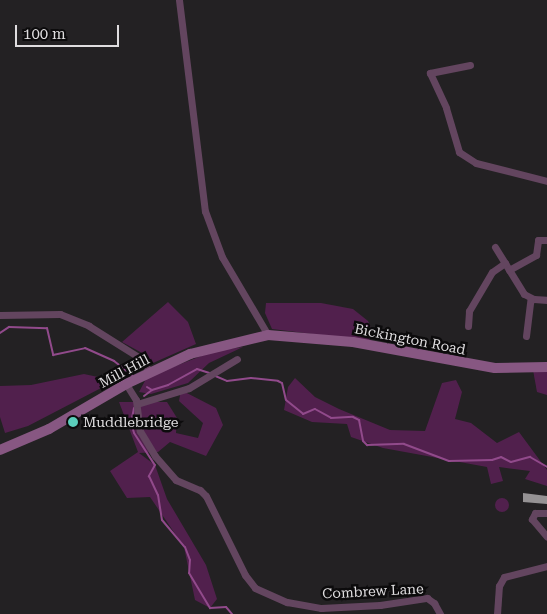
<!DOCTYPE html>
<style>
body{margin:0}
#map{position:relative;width:547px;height:614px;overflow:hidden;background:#232123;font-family:"Roboto Serif",serif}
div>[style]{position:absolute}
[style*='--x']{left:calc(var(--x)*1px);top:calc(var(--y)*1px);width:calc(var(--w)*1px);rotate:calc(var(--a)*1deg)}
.green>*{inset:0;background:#51204d}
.round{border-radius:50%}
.stream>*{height:2px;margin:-1px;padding:0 1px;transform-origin:1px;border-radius:1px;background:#914a8b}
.building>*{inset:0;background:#959294}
.minor>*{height:7px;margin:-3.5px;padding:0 3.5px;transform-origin:3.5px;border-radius:3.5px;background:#63455f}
.secondary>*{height:10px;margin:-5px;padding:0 5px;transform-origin:5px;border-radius:5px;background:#875782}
.dots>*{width:14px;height:14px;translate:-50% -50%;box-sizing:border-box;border:2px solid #0c0b0c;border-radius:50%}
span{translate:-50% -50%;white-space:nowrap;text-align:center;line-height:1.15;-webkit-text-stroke:5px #0c0b0c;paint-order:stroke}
.street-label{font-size:14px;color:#dfdddf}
.poi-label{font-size:14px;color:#dfdddf}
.left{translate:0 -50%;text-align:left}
.scale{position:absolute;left:15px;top:25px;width:104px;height:22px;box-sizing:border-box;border:2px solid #dfdddf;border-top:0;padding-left:6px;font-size:15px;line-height:18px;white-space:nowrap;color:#dfdddf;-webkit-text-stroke:4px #0c0b0c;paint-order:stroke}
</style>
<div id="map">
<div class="green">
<i style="clip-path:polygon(168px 302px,188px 322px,196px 344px,153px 363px,144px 354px,122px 342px)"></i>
<i style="clip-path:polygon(266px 303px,321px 303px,353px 309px,368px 321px,372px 331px,369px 341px,272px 329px,265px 313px)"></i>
<i style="clip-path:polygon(243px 347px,209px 363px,188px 383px,151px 394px,139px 392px,147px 377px,214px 351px)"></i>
<i style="clip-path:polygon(533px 370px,547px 371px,547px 395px,537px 392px)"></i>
<i style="clip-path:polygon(84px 374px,98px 377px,103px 387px,28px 426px,5px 433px,0 417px,0 386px,31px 385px)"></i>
<i style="clip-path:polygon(295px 378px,315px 397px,339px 409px,390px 430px,425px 431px,442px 383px,456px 380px,462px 392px,455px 419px,471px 423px,497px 443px,519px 432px,547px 470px,547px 486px,525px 479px,530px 471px,499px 467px,503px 481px,491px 484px,487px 467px,383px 448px,351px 437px,347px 424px,312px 422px,284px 410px,288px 387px)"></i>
<i style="clip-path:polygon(181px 390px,216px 408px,223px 425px,206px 456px,170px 442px,158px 452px,139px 453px,155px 465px,167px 499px,206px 565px,217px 599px,210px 608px,195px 600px,184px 547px,150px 497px,127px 498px,110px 471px,138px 452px,119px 402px,167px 402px,177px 418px,176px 433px,198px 438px,203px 423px,179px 401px)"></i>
<i class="round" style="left:495px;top:498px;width:14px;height:14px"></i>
</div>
<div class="stream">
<i style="--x:0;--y:333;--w:11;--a:-34"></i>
<i style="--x:9;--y:327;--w:38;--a:2"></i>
<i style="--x:47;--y:328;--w:28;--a:77"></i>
<i style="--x:53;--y:355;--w:33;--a:-12"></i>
<i style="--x:85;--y:348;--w:32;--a:24"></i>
<i style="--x:114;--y:361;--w:23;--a:38"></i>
<i style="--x:213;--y:375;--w:15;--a:23"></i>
<i style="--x:227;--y:381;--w:24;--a:-7"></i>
<i style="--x:251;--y:378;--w:27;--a:6"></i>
<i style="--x:278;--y:381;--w:4;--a:27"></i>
<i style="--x:282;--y:383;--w:17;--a:77"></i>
<i style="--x:286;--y:400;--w:22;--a:39"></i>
<i style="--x:303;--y:414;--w:13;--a:-23"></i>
<i style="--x:315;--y:409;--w:18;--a:29"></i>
<i style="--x:331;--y:418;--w:22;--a:-3"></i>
<i style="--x:353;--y:417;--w:7;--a:27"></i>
<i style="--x:359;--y:420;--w:21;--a:79"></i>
<i style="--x:363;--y:441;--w:6;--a:45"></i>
<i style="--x:367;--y:445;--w:37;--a:-2"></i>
<i style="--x:404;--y:444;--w:48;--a:20.7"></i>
<i style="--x:449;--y:461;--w:43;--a:-1.3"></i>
<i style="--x:492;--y:460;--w:9;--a:-18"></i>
<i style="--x:501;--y:457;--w:11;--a:27"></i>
<i style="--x:511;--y:462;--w:20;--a:-15"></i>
<i style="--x:530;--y:457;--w:20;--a:30"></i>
<i style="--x:147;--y:387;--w:6;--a:31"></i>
<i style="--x:152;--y:390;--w:17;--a:-17"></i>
<i style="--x:168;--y:385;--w:33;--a:-29"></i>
<i style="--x:197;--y:369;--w:13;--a:18"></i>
<i style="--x:144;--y:396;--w:10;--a:-37"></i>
<i style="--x:134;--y:408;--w:15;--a:101"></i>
<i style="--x:131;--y:423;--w:10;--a:73"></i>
<i style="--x:134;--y:433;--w:38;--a:57"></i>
<i style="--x:155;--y:465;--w:13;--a:119"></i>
<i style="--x:149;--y:476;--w:21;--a:65"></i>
<i style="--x:158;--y:495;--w:25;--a:81"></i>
<i style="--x:162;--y:520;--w:35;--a:50"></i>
<i style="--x:185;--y:547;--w:14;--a:69"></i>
<i style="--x:190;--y:560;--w:13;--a:94"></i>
<i style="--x:189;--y:573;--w:41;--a:59"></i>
<i style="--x:210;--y:608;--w:16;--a:-4"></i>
<i style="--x:226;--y:607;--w:9;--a:49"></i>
</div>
<div class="building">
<i style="clip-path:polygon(523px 493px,547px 496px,547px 504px,523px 502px)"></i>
</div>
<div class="minor">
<i style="--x:179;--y:0;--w:213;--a:83"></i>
<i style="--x:205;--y:211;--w:49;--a:69.7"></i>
<i style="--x:222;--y:257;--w:91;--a:59.5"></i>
<i style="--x:470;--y:65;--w:41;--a:168.7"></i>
<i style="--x:430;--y:73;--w:38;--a:65"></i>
<i style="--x:446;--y:108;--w:46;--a:73.5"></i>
<i style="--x:459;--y:152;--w:20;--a:33"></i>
<i style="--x:476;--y:163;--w:73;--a:14.2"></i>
<i style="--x:495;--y:247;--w:55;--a:58.3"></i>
<i style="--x:524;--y:294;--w:11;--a:27"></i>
<i style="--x:534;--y:299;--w:13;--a:4"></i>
<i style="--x:509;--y:270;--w:31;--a:-29"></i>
<i style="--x:536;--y:255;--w:15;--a:-82"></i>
<i style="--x:538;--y:240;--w:9;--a:0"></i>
<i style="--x:0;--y:315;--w:60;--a:-1"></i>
<i style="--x:60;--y:314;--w:31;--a:22"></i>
<i style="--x:89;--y:326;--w:60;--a:32.1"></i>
<i style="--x:140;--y:358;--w:17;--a:54"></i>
<i style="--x:468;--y:326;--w:15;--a:-86"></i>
<i style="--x:469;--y:311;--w:45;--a:-59.5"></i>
<i style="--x:492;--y:272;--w:16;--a:-35"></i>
<i style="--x:526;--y:336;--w:38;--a:-83"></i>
<i style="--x:126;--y:384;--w:19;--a:58"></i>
<i style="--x:136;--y:400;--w:31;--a:83"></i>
<i style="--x:140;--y:431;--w:29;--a:59"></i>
<i style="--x:155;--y:456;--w:32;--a:49"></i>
<i style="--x:176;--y:480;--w:26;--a:23"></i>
<i style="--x:200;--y:490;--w:8;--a:45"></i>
<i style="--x:206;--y:496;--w:88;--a:63.7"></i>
<i style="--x:245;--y:575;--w:16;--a:52"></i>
<i style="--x:255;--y:588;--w:35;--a:24"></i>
<i style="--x:287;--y:602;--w:35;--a:10"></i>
<i style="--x:321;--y:608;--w:59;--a:-2.9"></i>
<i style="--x:380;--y:605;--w:48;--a:-8.5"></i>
<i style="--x:427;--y:598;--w:9;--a:36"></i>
<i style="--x:434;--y:603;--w:13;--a:61"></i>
<i style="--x:137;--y:404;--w:54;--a:-17.1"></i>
<i style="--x:189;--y:388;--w:56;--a:-31.1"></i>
<i style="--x:547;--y:513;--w:12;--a:180"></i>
<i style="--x:535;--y:513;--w:7;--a:117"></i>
<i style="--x:532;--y:519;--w:23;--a:50"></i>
<i style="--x:497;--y:614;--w:28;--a:-86"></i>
<i style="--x:499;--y:586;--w:10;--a:-61"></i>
<i style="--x:504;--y:577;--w:44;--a:-14.3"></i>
</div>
<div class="secondary">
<i style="--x:0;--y:450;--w:53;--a:-23.2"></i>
<i style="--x:49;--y:429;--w:89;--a:-30.3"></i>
<i style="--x:126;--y:384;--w:71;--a:-25.1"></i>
<i style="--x:190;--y:354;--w:80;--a:-13.7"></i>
<i style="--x:268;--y:335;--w:85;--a:4.7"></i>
<i style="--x:353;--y:342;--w:144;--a:10.4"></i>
<i style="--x:495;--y:368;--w:52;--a:-1.1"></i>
</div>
<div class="dots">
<i style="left:73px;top:422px;background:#5bcebb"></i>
</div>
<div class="street-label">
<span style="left:410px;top:339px;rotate:11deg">Bickington Road</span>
<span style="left:124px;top:371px;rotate:-28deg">Mill Hill</span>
<span style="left:373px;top:591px;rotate:-3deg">Combrew Lane</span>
</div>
<div class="poi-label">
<span class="left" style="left:83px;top:422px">Muddlebridge</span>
</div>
<div class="scale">100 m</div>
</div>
